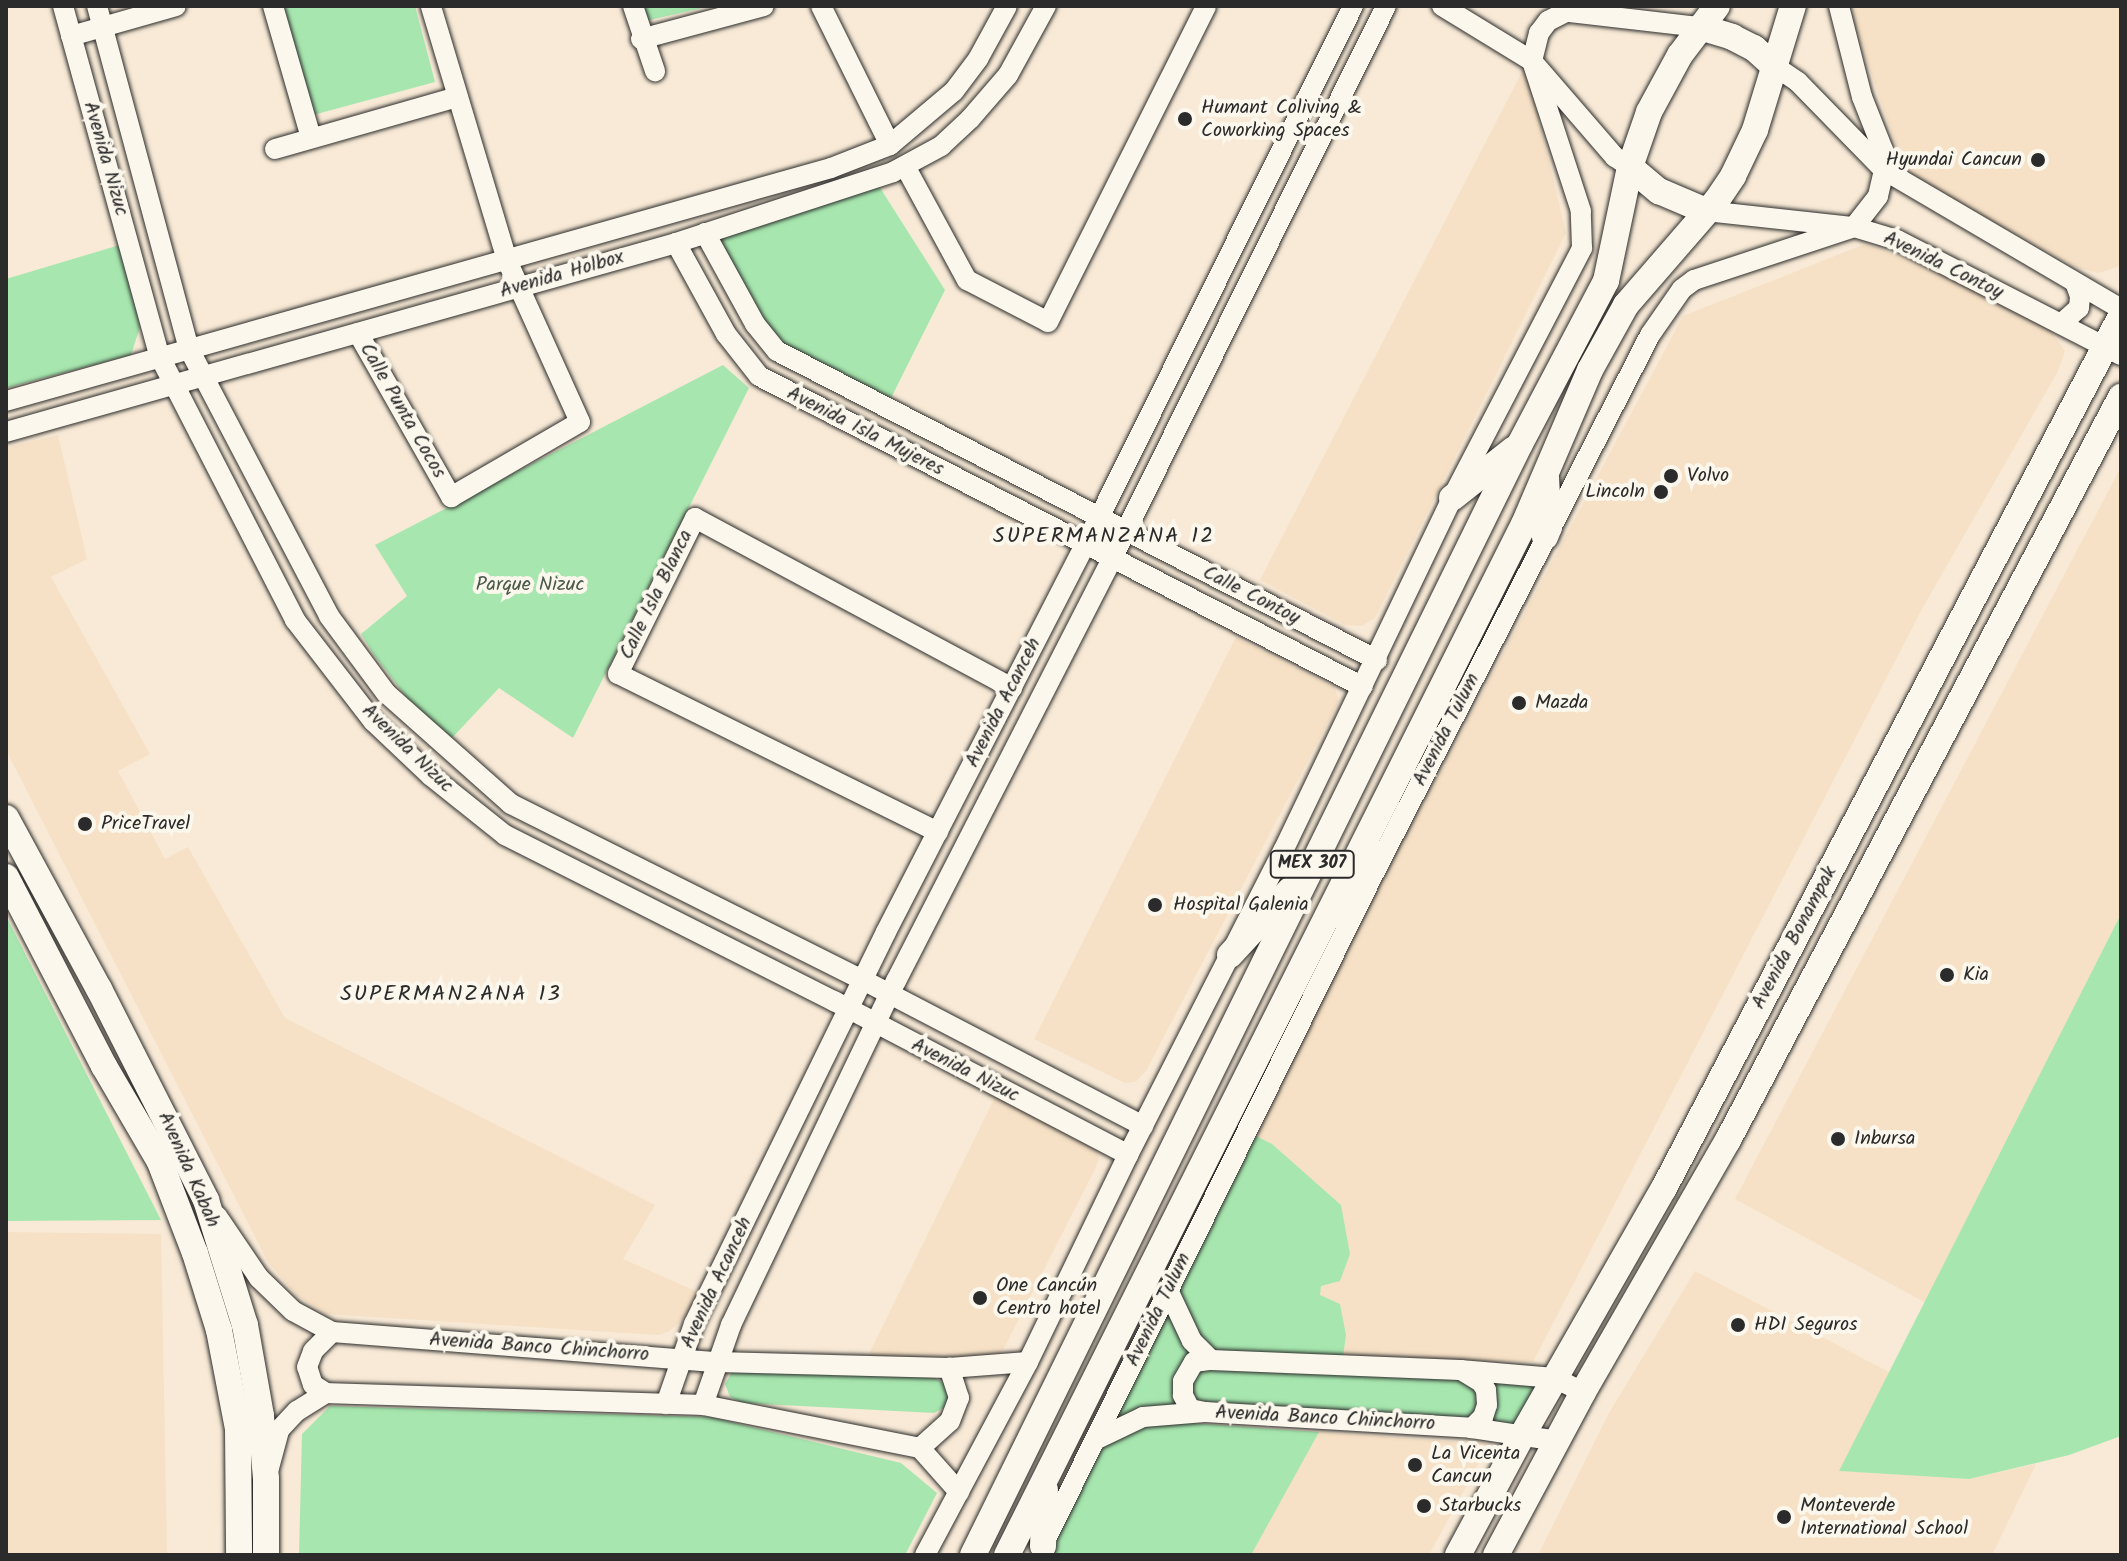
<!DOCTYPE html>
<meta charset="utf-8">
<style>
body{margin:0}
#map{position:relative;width:2127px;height:1561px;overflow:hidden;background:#f8ead6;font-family:Kalam,sans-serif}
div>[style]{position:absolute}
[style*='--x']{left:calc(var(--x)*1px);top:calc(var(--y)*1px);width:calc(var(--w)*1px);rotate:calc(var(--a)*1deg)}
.built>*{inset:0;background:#f6e1c6}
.green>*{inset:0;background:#a7e7af}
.roads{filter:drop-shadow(0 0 2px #2b2b2b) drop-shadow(0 0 2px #2b2b2b)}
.minor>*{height:20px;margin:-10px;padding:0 10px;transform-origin:10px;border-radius:10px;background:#fbf7ec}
.major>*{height:26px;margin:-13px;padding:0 13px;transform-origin:13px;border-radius:13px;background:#fbf7ec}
.dots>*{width:22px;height:22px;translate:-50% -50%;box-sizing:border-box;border:4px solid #fbf7ec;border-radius:50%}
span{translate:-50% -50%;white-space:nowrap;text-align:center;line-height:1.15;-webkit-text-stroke:8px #fbf7ec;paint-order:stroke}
.shield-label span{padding:2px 6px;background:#fbf7ec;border:2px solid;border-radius:6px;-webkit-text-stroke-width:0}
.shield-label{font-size:18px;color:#2b2b2b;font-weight:700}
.poi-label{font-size:20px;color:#2b2b2b}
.left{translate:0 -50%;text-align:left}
.right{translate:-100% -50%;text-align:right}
.street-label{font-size:20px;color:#2b2b2b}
.park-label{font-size:20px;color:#4a5a4c}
.neighbourhood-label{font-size:22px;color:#2b2b2b;letter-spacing:2px}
.frame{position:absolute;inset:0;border:8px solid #2b2b2b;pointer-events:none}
</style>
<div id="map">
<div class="built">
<i style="clip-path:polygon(1853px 6px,2121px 6px,2120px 266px,2099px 273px,2077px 268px,1905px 172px,1853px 20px)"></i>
<i style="clip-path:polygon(1526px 64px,1566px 233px,1375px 618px,1362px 626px,1345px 625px,1260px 580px)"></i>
<i style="clip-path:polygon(1865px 244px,1922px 263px,2049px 329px,2065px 351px,2058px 371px,1922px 609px,1533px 1362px,1224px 1356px,1248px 1132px,1683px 316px)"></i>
<i style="clip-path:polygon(58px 435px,87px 559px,51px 577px,150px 754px,118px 771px,165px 859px,188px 847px,285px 1018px,655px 1205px,623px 1259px,700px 1293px,678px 1324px,668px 1332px,658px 1335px,326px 1314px,297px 1296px,268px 1262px,6px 750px,6px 448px)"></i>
<i style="clip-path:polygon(2121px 467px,2121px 914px,1926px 1303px,1735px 1199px)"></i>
<i style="clip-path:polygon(1236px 637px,1334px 686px,1339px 701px,1146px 1071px,1135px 1082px,1125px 1083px,1034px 1039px)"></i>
<i style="clip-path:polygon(997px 1093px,1097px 1148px,1099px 1159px,1094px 1171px,1002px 1352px,977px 1359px,868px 1356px)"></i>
<i style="clip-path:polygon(6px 1232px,161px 1234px,167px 1555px,6px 1555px)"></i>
<i style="clip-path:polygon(1695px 1271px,1891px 1373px,1840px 1471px,1969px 1479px,2036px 1464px,1992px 1555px,1538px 1555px,1609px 1413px)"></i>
<i style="clip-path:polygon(1165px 1421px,1489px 1444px,1429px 1555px,1049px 1555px)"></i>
</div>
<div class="green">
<i style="clip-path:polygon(284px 6px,415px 6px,435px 82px,313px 115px)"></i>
<i style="clip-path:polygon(640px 6px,711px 6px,645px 21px)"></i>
<i style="clip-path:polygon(877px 183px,945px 290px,888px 404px,779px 346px,715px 236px)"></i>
<i style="clip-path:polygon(123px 244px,140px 327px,131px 355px,6px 388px,6px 279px)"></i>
<i style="clip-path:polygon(723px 365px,749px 388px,573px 738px,499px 688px,450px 740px,408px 699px,374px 655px,361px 634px,407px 596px,375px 545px)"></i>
<i style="clip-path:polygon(2121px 914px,2121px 1436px,2069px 1455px,1969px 1479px,1839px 1471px)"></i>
<i style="clip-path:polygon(6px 916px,161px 1220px,6px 1221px)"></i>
<i style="clip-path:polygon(1248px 1132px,1272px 1144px,1341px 1205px,1350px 1254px,1340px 1281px,1321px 1286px,1320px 1295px,1340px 1304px,1346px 1335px,1343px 1356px,1555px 1378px,1523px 1434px,1205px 1412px,1097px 1439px)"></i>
<i style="clip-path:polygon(732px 1372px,933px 1377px,944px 1383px,949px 1395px,945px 1407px,934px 1413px,743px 1403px,730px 1397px,725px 1384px)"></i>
<i style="clip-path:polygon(330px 1406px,710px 1417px,901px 1463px,937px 1493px,905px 1555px,299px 1555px,302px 1434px)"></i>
<i style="clip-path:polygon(1165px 1421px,1319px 1432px,1251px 1555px,1049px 1555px,1101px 1439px)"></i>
</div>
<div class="roads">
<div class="minor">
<i style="--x:63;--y:6;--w:364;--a:74.6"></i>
<i style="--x:160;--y:357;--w:296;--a:62.8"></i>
<i style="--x:295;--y:620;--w:128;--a:52.3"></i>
<i style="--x:373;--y:721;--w:80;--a:43.5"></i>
<i style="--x:431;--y:776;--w:95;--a:38.6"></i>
<i style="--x:505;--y:835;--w:369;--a:26.8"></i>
<i style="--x:834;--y:1001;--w:332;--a:27.6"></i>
<i style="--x:97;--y:6;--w:355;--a:75"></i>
<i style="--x:189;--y:349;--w:301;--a:62.3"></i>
<i style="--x:329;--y:616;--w:96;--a:53.5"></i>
<i style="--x:386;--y:693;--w:167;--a:41.6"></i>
<i style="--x:511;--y:804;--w:394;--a:26.6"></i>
<i style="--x:863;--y:980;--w:316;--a:27.5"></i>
<i style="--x:273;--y:6;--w:137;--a:73.9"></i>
<i style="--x:633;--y:6;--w:69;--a:71.3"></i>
<i style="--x:821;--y:6;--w:155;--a:63.6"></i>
<i style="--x:1442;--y:6;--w:105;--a:31.4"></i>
<i style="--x:1532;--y:61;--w:127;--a:49.2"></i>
<i style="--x:1615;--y:157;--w:18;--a:34"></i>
<i style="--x:1561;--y:11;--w:140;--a:6.6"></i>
<i style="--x:71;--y:36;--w:109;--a:-15.9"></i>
<i style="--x:641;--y:39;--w:127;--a:-15"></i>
<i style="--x:1773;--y:65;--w:30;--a:34"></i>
<i style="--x:1798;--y:82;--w:123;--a:45.7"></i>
<i style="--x:1884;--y:170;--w:275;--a:30.4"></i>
<i style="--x:275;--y:149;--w:190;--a:-15.9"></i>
<i style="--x:905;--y:166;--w:130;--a:61.5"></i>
<i style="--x:967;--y:280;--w:91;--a:27.4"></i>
<i style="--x:1048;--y:322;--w:353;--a:-63.4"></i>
<i style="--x:1706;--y:211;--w:149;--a:6.2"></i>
<i style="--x:1854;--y:227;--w:45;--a:16.8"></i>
<i style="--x:1897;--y:240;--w:252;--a:27.2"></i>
<i style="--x:705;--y:233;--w:104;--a:61.2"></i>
<i style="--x:755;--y:324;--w:35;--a:51"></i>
<i style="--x:777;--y:351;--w:675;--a:27.25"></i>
<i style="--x:676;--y:243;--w:104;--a:61.2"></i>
<i style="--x:726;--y:334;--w:53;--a:51.8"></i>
<i style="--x:759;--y:376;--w:679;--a:27.24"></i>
<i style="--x:2061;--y:324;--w:24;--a:-42"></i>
<i style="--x:2079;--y:308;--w:12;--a:-85"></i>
<i style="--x:2080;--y:296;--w:12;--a:-110"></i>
<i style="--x:358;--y:333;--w:189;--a:60.4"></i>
<i style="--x:451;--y:497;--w:149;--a:-30.2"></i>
<i style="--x:580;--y:422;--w:178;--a:-114.3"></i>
<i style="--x:507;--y:260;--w:265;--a:-106.7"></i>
<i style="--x:6;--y:401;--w:857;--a:-15.77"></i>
<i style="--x:831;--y:168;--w:63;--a:-21.3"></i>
<i style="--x:890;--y:145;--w:84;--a:-40.2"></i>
<i style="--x:954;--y:91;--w:40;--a:-53"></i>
<i style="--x:978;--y:59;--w:60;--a:-61.3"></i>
<i style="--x:6;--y:432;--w:696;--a:-15.75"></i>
<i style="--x:676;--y:243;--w:228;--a:-18.1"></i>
<i style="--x:893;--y:172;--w:55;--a:-28.4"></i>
<i style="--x:941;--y:146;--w:40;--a:-43"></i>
<i style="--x:970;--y:119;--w:58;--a:-49.2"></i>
<i style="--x:1008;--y:75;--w:79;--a:-61.2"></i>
<i style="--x:938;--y:832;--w:357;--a:-153.7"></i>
<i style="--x:618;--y:674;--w:174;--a:-63.7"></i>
<i style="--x:695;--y:518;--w:360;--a:28.2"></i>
<i style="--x:217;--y:1216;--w:75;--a:55.9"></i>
<i style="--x:259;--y:1278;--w:47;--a:44.1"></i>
<i style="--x:293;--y:1311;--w:44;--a:28.3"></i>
<i style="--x:332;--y:1332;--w:386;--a:4.5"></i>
<i style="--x:717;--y:1362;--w:232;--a:1.5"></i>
<i style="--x:949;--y:1368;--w:79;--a:-4.3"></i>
<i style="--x:1168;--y:1290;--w:56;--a:64.8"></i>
<i style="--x:1192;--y:1341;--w:27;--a:45"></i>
<i style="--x:1211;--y:1360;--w:249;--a:2.3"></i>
<i style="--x:1460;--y:1370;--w:95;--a:4.8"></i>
<i style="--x:1555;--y:1378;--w:31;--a:27"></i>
<i style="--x:1461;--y:1370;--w:23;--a:31"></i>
<i style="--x:1481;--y:1382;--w:9;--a:58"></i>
<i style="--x:1486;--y:1390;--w:15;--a:86"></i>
<i style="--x:1487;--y:1405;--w:13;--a:108"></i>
<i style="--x:1483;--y:1417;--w:16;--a:135"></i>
<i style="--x:326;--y:1393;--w:15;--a:-148"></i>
<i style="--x:313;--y:1385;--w:19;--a:-108"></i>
<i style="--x:307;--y:1367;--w:17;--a:-69"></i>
<i style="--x:313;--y:1351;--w:27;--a:-45"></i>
<i style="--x:666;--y:1404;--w:85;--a:-70.7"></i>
<i style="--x:694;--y:1324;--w:436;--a:-63.9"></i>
<i style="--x:886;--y:932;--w:466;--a:-62.8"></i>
<i style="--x:1099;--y:518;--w:572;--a:-63.61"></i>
<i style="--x:703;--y:1405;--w:85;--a:-70.7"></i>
<i style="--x:731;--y:1325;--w:382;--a:-64.4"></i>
<i style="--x:896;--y:981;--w:474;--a:-62.9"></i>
<i style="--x:1112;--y:559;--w:617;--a:-63.64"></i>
<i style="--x:1205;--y:1412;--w:15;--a:-169"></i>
<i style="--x:1190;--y:1409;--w:16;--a:-117"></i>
<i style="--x:1183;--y:1395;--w:14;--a:-90"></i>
<i style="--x:1183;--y:1381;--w:22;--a:-60"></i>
<i style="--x:1194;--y:1362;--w:17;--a:-7"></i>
<i style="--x:1097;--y:1439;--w:51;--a:-25.6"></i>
<i style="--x:1143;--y:1417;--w:62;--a:-4.6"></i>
<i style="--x:1205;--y:1412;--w:267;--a:3.4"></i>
<i style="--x:1472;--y:1428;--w:87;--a:8.6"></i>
<i style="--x:920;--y:1448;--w:40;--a:-42"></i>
<i style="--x:950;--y:1421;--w:25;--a:-69"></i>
<i style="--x:959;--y:1398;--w:32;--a:-108"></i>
<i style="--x:269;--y:1468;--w:39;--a:-75"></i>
<i style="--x:279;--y:1430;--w:26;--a:-47"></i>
<i style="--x:297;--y:1411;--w:34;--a:-32"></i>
<i style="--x:326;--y:1393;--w:377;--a:1.8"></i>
<i style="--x:703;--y:1405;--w:221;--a:11.2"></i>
<i style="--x:920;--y:1448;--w:59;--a:48.4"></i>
<i style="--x:1046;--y:1539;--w:733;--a:-63.78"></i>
<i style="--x:1370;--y:881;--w:614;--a:-62.85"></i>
<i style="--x:1650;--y:335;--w:56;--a:-55.2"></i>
<i style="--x:1682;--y:289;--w:15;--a:-37"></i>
<i style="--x:1694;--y:280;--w:169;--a:-18.3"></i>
<i style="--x:1854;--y:227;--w:39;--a:-52"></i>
<i style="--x:1878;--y:196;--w:27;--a:-77"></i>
<i style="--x:1884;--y:170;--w:20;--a:-93"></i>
<i style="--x:1883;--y:150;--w:57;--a:-111.6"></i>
<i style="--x:1862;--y:97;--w:94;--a:-104.2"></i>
<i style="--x:925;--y:1555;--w:219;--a:-61.9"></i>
<i style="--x:1028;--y:1362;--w:230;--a:-64.2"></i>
<i style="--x:1128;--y:1155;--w:343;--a:-63"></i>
<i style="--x:1284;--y:849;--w:389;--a:-64.4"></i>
<i style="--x:1452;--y:498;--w:282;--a:-62.5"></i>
<i style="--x:1582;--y:248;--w:37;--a:-92"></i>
<i style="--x:1581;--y:211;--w:158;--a:-108.1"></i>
<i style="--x:1532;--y:61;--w:29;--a:-76"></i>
<i style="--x:1539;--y:33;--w:15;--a:-53"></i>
<i style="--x:1548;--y:21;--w:33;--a:-27"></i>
</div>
<div class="major">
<i style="--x:1700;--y:27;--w:34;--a:17"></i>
<i style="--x:1732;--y:37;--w:25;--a:27"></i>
<i style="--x:1754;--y:48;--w:25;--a:42"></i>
<i style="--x:1630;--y:167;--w:38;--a:40"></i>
<i style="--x:1659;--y:191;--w:51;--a:23.1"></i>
<i style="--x:1452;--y:498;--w:79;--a:-38.3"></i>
<i style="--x:1545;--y:537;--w:11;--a:-68"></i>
<i style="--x:1549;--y:527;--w:49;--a:-93.5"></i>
<i style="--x:6;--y:818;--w:195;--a:61.5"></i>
<i style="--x:99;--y:989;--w:237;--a:63.1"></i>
<i style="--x:206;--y:1200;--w:131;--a:72.7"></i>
<i style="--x:245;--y:1325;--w:92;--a:80"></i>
<i style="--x:261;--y:1416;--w:63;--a:85.5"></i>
<i style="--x:266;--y:1479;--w:76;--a:90"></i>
<i style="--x:6;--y:877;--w:213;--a:62.6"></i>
<i style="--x:104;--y:1066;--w:111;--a:59.7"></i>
<i style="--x:160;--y:1162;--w:97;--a:69"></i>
<i style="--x:195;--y:1253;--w:81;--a:72.7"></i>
<i style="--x:219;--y:1330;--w:101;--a:79.1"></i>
<i style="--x:238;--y:1429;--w:126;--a:89.5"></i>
<i style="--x:1230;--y:955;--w:88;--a:-47.3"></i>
<i style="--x:1043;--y:1546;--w:56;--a:-88"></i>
<i style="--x:973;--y:1555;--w:1238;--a:-63.79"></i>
<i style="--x:1520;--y:444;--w:184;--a:-62.2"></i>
<i style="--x:1606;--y:281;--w:116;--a:-78.1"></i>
<i style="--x:1630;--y:167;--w:58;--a:-70.9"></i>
<i style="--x:1649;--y:112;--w:65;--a:-61.5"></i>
<i style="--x:1680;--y:55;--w:61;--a:-52.9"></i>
<i style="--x:1007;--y:1555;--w:1153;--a:-63.37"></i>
<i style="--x:1524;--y:524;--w:168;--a:-66.8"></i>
<i style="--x:1590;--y:370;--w:74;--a:-61"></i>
<i style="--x:1626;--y:305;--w:139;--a:-49.1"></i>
<i style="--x:1717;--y:200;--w:29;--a:-56"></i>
<i style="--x:1733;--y:176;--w:51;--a:-64.4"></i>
<i style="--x:1755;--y:130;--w:130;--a:-73"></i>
<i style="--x:1458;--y:1555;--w:137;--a:-61.8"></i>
<i style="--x:1523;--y:1434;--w:284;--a:-60.2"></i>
<i style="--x:1664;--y:1188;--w:984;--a:-62.34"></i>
<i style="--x:1496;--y:1555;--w:185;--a:-61.9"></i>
<i style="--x:1583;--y:1392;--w:291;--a:-60.1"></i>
<i style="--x:1728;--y:1140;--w:841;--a:-62.12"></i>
</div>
</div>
<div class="dots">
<i style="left:1185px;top:119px;background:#2b2b2b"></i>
<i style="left:2038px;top:160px;background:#2b2b2b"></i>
<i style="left:1671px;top:476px;background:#2b2b2b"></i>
<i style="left:1661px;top:492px;background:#2b2b2b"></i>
<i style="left:1519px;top:703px;background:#2b2b2b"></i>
<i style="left:85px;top:824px;background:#2b2b2b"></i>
<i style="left:1155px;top:905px;background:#2b2b2b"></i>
<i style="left:1947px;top:975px;background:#2b2b2b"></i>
<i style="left:1838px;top:1139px;background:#2b2b2b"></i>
<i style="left:980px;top:1298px;background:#2b2b2b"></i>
<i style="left:1738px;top:1325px;background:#2b2b2b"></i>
<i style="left:1415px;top:1465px;background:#2b2b2b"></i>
<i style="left:1424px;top:1506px;background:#2b2b2b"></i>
<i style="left:1784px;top:1517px;background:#2b2b2b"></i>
</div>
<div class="shield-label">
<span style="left:1312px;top:864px">MEX 307</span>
</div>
<div class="poi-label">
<span class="left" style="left:1201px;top:120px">Humant Coliving &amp;<br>Coworking Spaces</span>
<span class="right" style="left:2022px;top:160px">Hyundai Cancun</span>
<span class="left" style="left:1687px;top:476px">Volvo</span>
<span class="right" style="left:1645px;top:492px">Lincoln</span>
<span class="left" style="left:1535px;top:703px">Mazda</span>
<span class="left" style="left:101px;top:824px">PriceTravel</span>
<span class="left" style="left:1173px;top:905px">Hospital Galenia</span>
<span class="left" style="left:1963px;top:975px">Kia</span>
<span class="left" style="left:1854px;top:1139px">Inbursa</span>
<span class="left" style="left:996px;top:1298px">One Cancún<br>Centro hotel</span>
<span class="left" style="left:1754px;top:1325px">HDI Seguros</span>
<span class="left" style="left:1431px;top:1466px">La Vicenta<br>Cancun</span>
<span class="left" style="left:1440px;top:1506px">Starbucks</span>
<span class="left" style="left:1800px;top:1518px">Monteverde<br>International School</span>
</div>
<div class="street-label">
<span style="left:105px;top:159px;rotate:74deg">Avenida Nizuc</span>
<span style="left:1943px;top:266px;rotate:26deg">Avenida Contoy</span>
<span style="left:562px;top:275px;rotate:-16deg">Avenida Holbox</span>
<span style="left:402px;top:411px;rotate:60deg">Calle Punta Cocos</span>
<span style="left:865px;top:432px;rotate:27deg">Avenida Isla Mujeres</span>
<span style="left:657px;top:595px;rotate:-64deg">Calle Isla Blanca</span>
<span style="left:1251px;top:596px;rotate:27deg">Calle Contoy</span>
<span style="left:1004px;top:703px;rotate:-63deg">Avenida Acanceh</span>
<span style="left:1447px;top:730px;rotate:-63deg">Avenida Tulum</span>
<span style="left:407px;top:749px;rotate:44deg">Avenida Nizuc</span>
<span style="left:1795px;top:938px;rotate:-62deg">Avenida Bonampak</span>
<span style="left:965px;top:1071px;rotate:27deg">Avenida Nizuc</span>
<span style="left:188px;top:1170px;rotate:66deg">Avenida Kabah</span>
<span style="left:717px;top:1283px;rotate:-65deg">Avenida Acanceh</span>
<span style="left:1159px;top:1310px;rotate:-64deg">Avenida Tulum</span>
<span style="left:539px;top:1348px;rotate:4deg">Avenida Banco Chinchorro</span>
<span style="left:1325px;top:1419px;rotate:3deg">Avenida Banco Chinchorro</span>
</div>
<div class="park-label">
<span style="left:530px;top:585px">Parque Nizuc</span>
</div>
<div class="neighbourhood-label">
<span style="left:1104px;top:537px">SUPERMANZANA 12</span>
<span style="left:451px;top:995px">SUPERMANZANA 13</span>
</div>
<div class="frame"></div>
</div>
